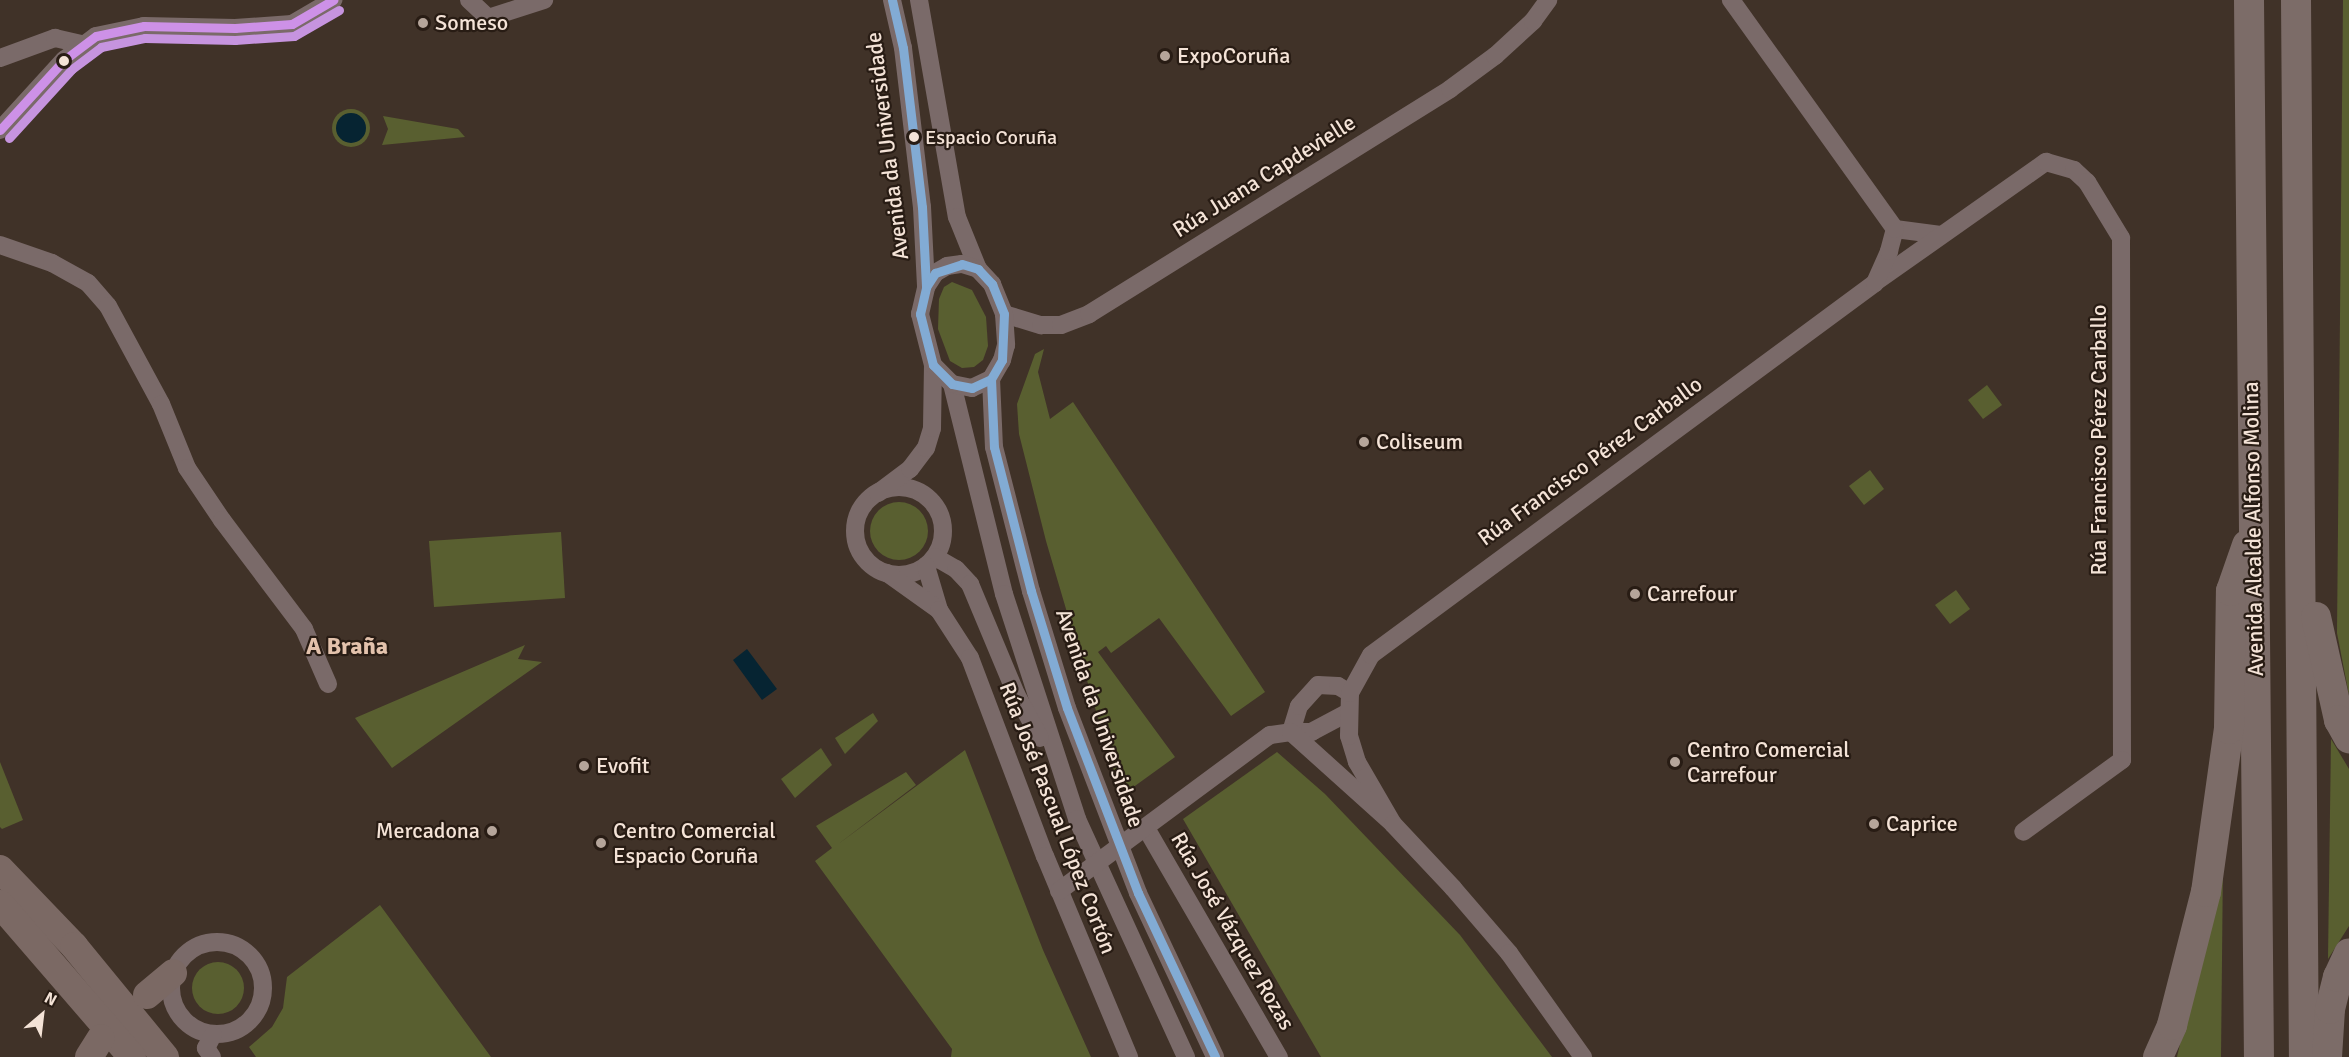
<!DOCTYPE html>
<meta charset="utf-8">
<style>
body{margin:0}
#map{position:relative;width:2349px;height:1057px;overflow:hidden;background:#403228;font-family:Signika,sans-serif}
div>[style]{position:absolute}
[style*='--x']{left:calc(var(--x)*1px);top:calc(var(--y)*1px);width:calc(var(--w)*1px);rotate:calc(var(--a)*1deg)}
.green>*{inset:0;background:#595f30}
.round{border-radius:50%}
.water>*{inset:0;background:#062432}
.minor>*{height:18px;margin:-9px;padding:0 9px;transform-origin:9px;border-radius:9px;background:#7a6a69}
.minor>.ring{margin:-9px;padding:0;box-sizing:content-box;background:none;border:18px solid #7a6a69;border-radius:50%}
.primary>*{height:28px;margin:-14px;padding:0 14px;transform-origin:14px;border-radius:14px;background:#7b6964}
.trunk>*{height:30px;margin:-15px;padding:0 15px;transform-origin:15px;border-radius:15px;background:#7c6c68}
.bus-1>*{height:9px;margin:-4.5px;padding:0 4.5px;transform-origin:4.5px;border-radius:4.5px;background:#82abd4}
.bus-2>*{height:9px;margin:-4.5px;padding:0 4.5px;transform-origin:4.5px;border-radius:4.5px;background:#cd91e7}
.bus-3>*{height:9px;margin:-4.5px;padding:0 4.5px;transform-origin:4.5px;border-radius:4.5px;background:#c694df}
.dots>*{width:16px;height:16px;translate:-50% -50%;box-sizing:border-box;border:3px solid #281c14;border-radius:50%}
span{translate:-50% -50%;white-space:nowrap;text-align:center;line-height:1.15;-webkit-text-stroke:4.5px #281c14;paint-order:stroke}
.bus-label{font-size:20px;color:#f4e3d7}
.left{translate:0 -50%;text-align:left}
.poi-label{font-size:22px;color:#f4e3d7}
.right{translate:-100% -50%;text-align:right}
.street-label{font-size:22px;color:#f4e3d7}
.neighbourhood-label{font-size:24px;color:#e3c2ac;font-weight:700}
.north{position:absolute;left:12px;top:985px;width:60px;height:60px;-webkit-text-stroke:4px #281c14;paint-order:stroke;rotate:28deg;font-size:16px;font-weight:700;line-height:24px;text-align:center;color:#f4e3d7}
.north::after{content:'';display:block;margin:auto;width:21px;height:27px;background:#f4e3d7;clip-path:polygon(50% 0,100% 100%,50% 72%,0 100%)}
</style>
<div id="map">
<div class="green">
<i style="clip-path:polygon(2343px 0,2349px 0,2349px 695px,2337px 633px)"></i>
<i class="round" style="left:332px;top:109px;width:38px;height:38px"></i>
<i style="clip-path:polygon(383px 116px,458px 129px,465px 137px,382px 145px,388px 129px)"></i>
<i style="clip-path:polygon(952px 282px,972px 290px,986px 317px,988px 346px,983px 360px,974px 367px,962px 368px,950px 361px,938px 329px,939px 299px,944px 287px)"></i>
<i style="clip-path:polygon(1044px 349px,1038px 372px,1050px 419px,1073px 402px,1265px 692px,1231px 716px,1159px 618px,1111px 653px,1106px 646px,1098px 652px,1175px 757px,1121px 796px,1046px 541px,1019px 434px,1017px 404px,1035px 354px)"></i>
<i style="clip-path:polygon(1987px 385px,2002px 405px,1983px 419px,1968px 400px)"></i>
<i style="clip-path:polygon(1870px 470px,1884px 489px,1864px 505px,1849px 486px)"></i>
<i class="round" style="left:870px;top:502px;width:58px;height:58px"></i>
<i style="clip-path:polygon(561px 532px,565px 598px,434px 607px,429px 541px)"></i>
<i style="clip-path:polygon(1956px 590px,1970px 609px,1950px 624px,1935px 605px)"></i>
<i style="clip-path:polygon(525px 645px,518px 659px,542px 662px,392px 768px,355px 718px)"></i>
<i style="clip-path:polygon(873px 713px,878px 721px,845px 754px,835px 738px)"></i>
<i style="clip-path:polygon(2331px 739px,2349px 769px,2349px 926px,2328px 959px)"></i>
<i style="clip-path:polygon(821px 748px,832px 765px,795px 798px,781px 779px)"></i>
<i style="clip-path:polygon(965px 750px,1043px 950px,1091px 1057px,951px 1057px,952px 1049px,815px 861px,832px 848px,816px 826px,906px 772px,916px 785px,837px 845px)"></i>
<i style="clip-path:polygon(1277px 752px,1325px 794px,1460px 935px,1552px 1057px,1321px 1057px,1183px 819px)"></i>
<i style="clip-path:polygon(0 762px,23px 820px,2px 829px,0 827px)"></i>
<i style="clip-path:polygon(2223px 860px,2221px 1057px,2177px 1057px)"></i>
<i style="clip-path:polygon(380px 905px,491px 1057px,256px 1057px,249px 1047px,272px 1027px,283px 1008px,287px 977px)"></i>
<i class="round" style="left:192px;top:962px;width:52px;height:52px"></i>
</div>
<div class="water">
<i class="round" style="left:336px;top:113px;width:30px;height:30px"></i>
<i style="clip-path:polygon(747px 649px,777px 689px,762px 700px,733px 660px)"></i>
</div>
<div class="minor">
<i style="--x:469;--y:0;--w:26;--a:43"></i>
<i style="--x:488;--y:18;--w:59;--a:-17.8"></i>
<i style="--x:892;--y:0;--w:49;--a:77.1"></i>
<i style="--x:903;--y:48;--w:160;--a:83.2"></i>
<i style="--x:922;--y:207;--w:80;--a:87.1"></i>
<i style="--x:919;--y:0;--w:220;--a:80.1"></i>
<i style="--x:957;--y:217;--w:56;--a:68"></i>
<i style="--x:0;--y:58;--w:59;--a:-20"></i>
<i style="--x:55;--y:38;--w:28;--a:13"></i>
<i style="--x:0;--y:130;--w:95;--a:-47.6"></i>
<i style="--x:64;--y:60;--w:40;--a:-37"></i>
<i style="--x:96;--y:36;--w:49;--a:-11.8"></i>
<i style="--x:144;--y:26;--w:91;--a:1.3"></i>
<i style="--x:235;--y:28;--w:57;--a:-4"></i>
<i style="--x:292;--y:24;--w:48;--a:-30.3"></i>
<i style="--x:1895;--y:229;--w:46;--a:7.4"></i>
<i style="--x:0;--y:245;--w:55;--a:19.1"></i>
<i style="--x:52;--y:263;--w:41;--a:29.1"></i>
<i style="--x:88;--y:283;--w:30;--a:49"></i>
<i style="--x:108;--y:306;--w:111;--a:61.6"></i>
<i style="--x:161;--y:404;--w:69;--a:67.9"></i>
<i style="--x:187;--y:468;--w:63;--a:56.1"></i>
<i style="--x:222;--y:520;--w:136;--a:53"></i>
<i style="--x:304;--y:629;--w:60;--a:66.4"></i>
<i style="--x:1877;--y:281;--w:207;--a:-35.2"></i>
<i style="--x:2046;--y:162;--w:29;--a:16"></i>
<i style="--x:2074;--y:170;--w:18;--a:43"></i>
<i style="--x:2087;--y:182;--w:66;--a:58.7"></i>
<i style="--x:2121;--y:238;--w:522;--a:89.89"></i>
<i style="--x:2122;--y:760;--w:122;--a:144"></i>
<i style="--x:1004;--y:314;--w:39;--a:17"></i>
<i style="--x:1041;--y:325;--w:20;--a:0"></i>
<i style="--x:1061;--y:325;--w:30;--a:-21"></i>
<i style="--x:1089;--y:314;--w:425;--a:-31.9"></i>
<i style="--x:1450;--y:89;--w:56;--a:-36.3"></i>
<i style="--x:1495;--y:56;--w:52;--a:-42.6"></i>
<i style="--x:1533;--y:21;--w:26;--a:-54"></i>
<i style="--x:991;--y:379;--w:68;--a:87.5"></i>
<i style="--x:994;--y:447;--w:149;--a:75.6"></i>
<i style="--x:1031;--y:591;--w:122;--a:72.9"></i>
<i style="--x:1067;--y:708;--w:198;--a:69"></i>
<i style="--x:1138;--y:893;--w:181;--a:64.8"></i>
<i style="--x:952;--y:384;--w:216;--a:76.1"></i>
<i style="--x:1004;--y:594;--w:237;--a:72"></i>
<i style="--x:1077;--y:819;--w:262;--a:65.4"></i>
<i class="ring" style="left:855px;top:487px;width:70px;height:70px"></i>
<i style="--x:878;--y:493;--w:40;--a:-37"></i>
<i style="--x:910;--y:469;--w:26;--a:-53"></i>
<i style="--x:926;--y:448;--w:21;--a:-73"></i>
<i style="--x:932;--y:428;--w:63;--a:-89.1"></i>
<i style="--x:933;--y:365;--w:53;--a:-104.3"></i>
<i style="--x:920;--y:314;--w:28;--a:-77"></i>
<i style="--x:926;--y:287;--w:17;--a:-57"></i>
<i style="--x:935;--y:273;--w:14;--a:-30"></i>
<i style="--x:947;--y:266;--w:15;--a:-8"></i>
<i style="--x:962;--y:264;--w:17;--a:17"></i>
<i style="--x:978;--y:269;--w:21;--a:47"></i>
<i style="--x:992;--y:284;--w:32;--a:68"></i>
<i style="--x:1004;--y:314;--w:31;--a:86"></i>
<i style="--x:1006;--y:345;--w:16;--a:105"></i>
<i style="--x:1002;--y:360;--w:22;--a:120"></i>
<i style="--x:991;--y:379;--w:21;--a:155"></i>
<i style="--x:972;--y:388;--w:20;--a:-169"></i>
<i style="--x:952;--y:384;--w:27;--a:-135"></i>
<i style="--x:935;--y:557;--w:24;--a:30"></i>
<i style="--x:956;--y:569;--w:21;--a:47"></i>
<i style="--x:970;--y:584;--w:119;--a:67.3"></i>
<i style="--x:1016;--y:694;--w:50;--a:61.4"></i>
<i style="--x:926;--y:566;--w:46;--a:73.5"></i>
<i style="--x:887;--y:573;--w:64;--a:35.4"></i>
<i style="--x:939;--y:610;--w:57;--a:57.1"></i>
<i style="--x:970;--y:658;--w:212;--a:69.3"></i>
<i style="--x:1045;--y:856;--w:218;--a:67.3"></i>
<i style="--x:1347;--y:713;--w:40;--a:152"></i>
<i style="--x:1312;--y:732;--w:21;--a:180"></i>
<i style="--x:1291;--y:732;--w:27;--a:-73"></i>
<i style="--x:1299;--y:706;--w:28;--a:-48"></i>
<i style="--x:1318;--y:685;--w:20;--a:3"></i>
<i style="--x:1338;--y:686;--w:14;--a:30"></i>
<i style="--x:1393;--y:824;--w:72;--a:-120.1"></i>
<i style="--x:1357;--y:762;--w:27;--a:-107"></i>
<i style="--x:1349;--y:736;--w:43;--a:-88.7"></i>
<i style="--x:1350;--y:693;--w:43;--a:-61.1"></i>
<i style="--x:1371;--y:655;--w:626;--a:-36.43"></i>
<i style="--x:1875;--y:283;--w:35;--a:-66"></i>
<i style="--x:1889;--y:251;--w:23;--a:-75"></i>
<i style="--x:1895;--y:229;--w:282;--a:-125.6"></i>
<i style="--x:1146;--y:828;--w:265;--a:59.9"></i>
<i style="--x:1059;--y:891;--w:262;--a:-36.5"></i>
<i style="--x:1270;--y:735;--w:21;--a:-8"></i>
<i style="--x:1291;--y:732;--w:137;--a:42"></i>
<i style="--x:1393;--y:824;--w:88;--a:46.8"></i>
<i style="--x:1453;--y:888;--w:86;--a:49.3"></i>
<i style="--x:1509;--y:953;--w:128;--a:54.6"></i>
<i class="ring" style="left:171px;top:942px;width:74px;height:74px"></i>
<i style="--x:212;--y:1057;--w:11;--a:-124"></i>
<i style="--x:206;--y:1048;--w:15;--a:-62"></i>
</div>
<div class="primary">
<i style="--x:0;--y:869;--w:107;--a:46.1"></i>
<i style="--x:74;--y:946;--w:144;--a:50.7"></i>
<i style="--x:0;--y:904;--w:202;--a:49.2"></i>
<i style="--x:147;--y:995;--w:34;--a:-40"></i>
<i style="--x:89;--y:1057;--w:22;--a:-58"></i>
</div>
<div class="trunk">
<i style="--x:2249;--y:0;--w:1057;--a:89.46"></i>
<i style="--x:2296;--y:0;--w:1057;--a:89.57"></i>
<i style="--x:2316;--y:617;--w:106;--a:77.4"></i>
<i style="--x:2339;--y:720;--w:21;--a:61"></i>
<i style="--x:2158;--y:1057;--w:35;--a:-66"></i>
<i style="--x:2172;--y:1025;--w:137;--a:-75.7"></i>
<i style="--x:2206;--y:892;--w:165;--a:-82"></i>
<i style="--x:2229;--y:729;--w:138;--a:-89.2"></i>
<i style="--x:2231;--y:591;--w:49;--a:-70.8"></i>
<i style="--x:2327;--y:1057;--w:48;--a:-86.4"></i>
<i style="--x:2330;--y:1009;--w:33;--a:-76"></i>
<i style="--x:2338;--y:977;--w:26;--a:-65"></i>
</div>
<div class="bus-1">
<i style="--x:892;--y:0;--w:49;--a:77.1"></i>
<i style="--x:903;--y:48;--w:160;--a:83.2"></i>
<i style="--x:922;--y:207;--w:80;--a:87.1"></i>
<i style="--x:962;--y:264;--w:17;--a:17"></i>
<i style="--x:978;--y:269;--w:21;--a:47"></i>
<i style="--x:992;--y:284;--w:32;--a:68"></i>
<i style="--x:1004;--y:314;--w:46;--a:92.5"></i>
<i style="--x:1002;--y:360;--w:22;--a:120"></i>
<i style="--x:991;--y:379;--w:21;--a:155"></i>
<i style="--x:972;--y:388;--w:20;--a:-169"></i>
<i style="--x:952;--y:384;--w:27;--a:-135"></i>
<i style="--x:933;--y:365;--w:53;--a:-104.3"></i>
<i style="--x:920;--y:314;--w:28;--a:-77"></i>
<i style="--x:926;--y:287;--w:17;--a:-57"></i>
<i style="--x:935;--y:273;--w:28;--a:-18"></i>
<i style="--x:991;--y:379;--w:68;--a:87.5"></i>
<i style="--x:994;--y:447;--w:149;--a:75.6"></i>
<i style="--x:1031;--y:591;--w:122;--a:72.9"></i>
<i style="--x:1067;--y:708;--w:198;--a:69"></i>
<i style="--x:1138;--y:893;--w:181;--a:64.8"></i>
</div>
<div class="bus-2">
<i style="--x:0;--y:130;--w:95;--a:-47.6"></i>
<i style="--x:64;--y:60;--w:40;--a:-37"></i>
<i style="--x:96;--y:36;--w:49;--a:-11.8"></i>
<i style="--x:144;--y:26;--w:91;--a:1.3"></i>
<i style="--x:235;--y:28;--w:57;--a:-4"></i>
<i style="--x:292;--y:24;--w:48;--a:-30.3"></i>
</div>
<div class="bus-3">
<i style="--x:9;--y:138;--w:93;--a:-47.6"></i>
<i style="--x:72;--y:69;--w:36;--a:-37"></i>
<i style="--x:101;--y:47;--w:45;--a:-11.6"></i>
<i style="--x:145;--y:38;--w:90;--a:1.3"></i>
<i style="--x:235;--y:40;--w:59;--a:-3.9"></i>
<i style="--x:294;--y:36;--w:52;--a:-30"></i>
</div>
<div class="dots">
<i style="left:423px;top:23px;background:#b5a59a"></i>
<i style="left:1165px;top:56px;background:#b5a59a"></i>
<i style="left:64px;top:61px;background:#f4e3d7"></i>
<i style="left:914px;top:137px;background:#f4e3d7"></i>
<i style="left:1364px;top:442px;background:#b5a59a"></i>
<i style="left:1635px;top:594px;background:#b5a59a"></i>
<i style="left:1675px;top:762px;background:#b5a59a"></i>
<i style="left:584px;top:766px;background:#b5a59a"></i>
<i style="left:1874px;top:824px;background:#b5a59a"></i>
<i style="left:492px;top:831px;background:#b5a59a"></i>
<i style="left:601px;top:843px;background:#b5a59a"></i>
</div>
<div class="bus-label">
<span class="left" style="left:925px;top:137px">Espacio Coruña</span>
</div>
<div class="poi-label">
<span class="left" style="left:435px;top:23px">Someso</span>
<span class="left" style="left:1177px;top:56px">ExpoCoruña</span>
<span class="left" style="left:1376px;top:442px">Coliseum</span>
<span class="left" style="left:1647px;top:594px">Carrefour</span>
<span class="left" style="left:1687px;top:762px">Centro Comercial<br>Carrefour</span>
<span class="left" style="left:596px;top:766px">Evofit</span>
<span class="left" style="left:1886px;top:824px">Caprice</span>
<span class="left" style="left:613px;top:843px">Centro Comercial<br>Espacio Coruña</span>
<span class="right" style="left:480px;top:831px">Mercadona</span>
</div>
<div class="street-label">
<span style="left:887px;top:146px;rotate:-97deg">Avenida da Universidade</span>
<span style="left:1264px;top:176px;rotate:-32deg">Rúa Juana Capdevielle</span>
<span style="left:2099px;top:440px;rotate:-90deg">Rúa Francisco Pérez Carballo</span>
<span style="left:1590px;top:461px;rotate:-36deg">Rúa Francisco Pérez Carballo</span>
<span style="left:2253px;top:529px;rotate:-91deg">Avenida Alcalde Alfonso Molina</span>
<span style="left:1100px;top:718px;rotate:71deg">Avenida da Universidade</span>
<span style="left:1058px;top:818px;rotate:69deg">Rúa José Pascual López Cortón</span>
<span style="left:1233px;top:931px;rotate:60deg">Rúa José Vázquez Rozas</span>
</div>
<div class="neighbourhood-label">
<span style="left:347px;top:647px">A Braña</span>
</div>
<div class="north">N</div>
</div>
